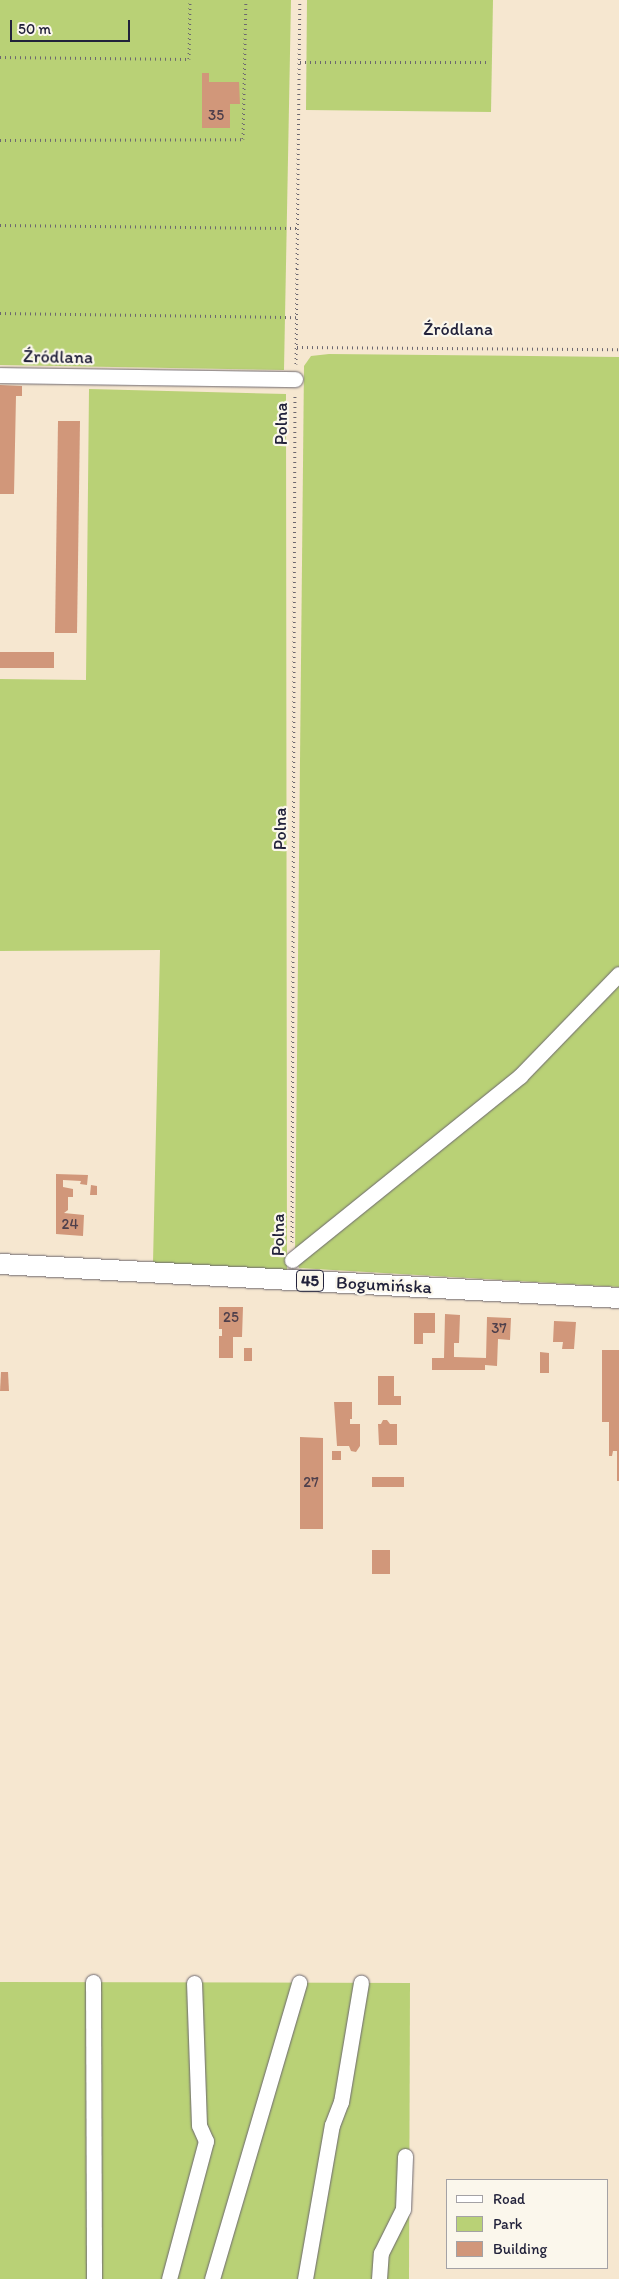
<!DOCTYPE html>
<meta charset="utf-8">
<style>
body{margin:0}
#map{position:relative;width:619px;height:2279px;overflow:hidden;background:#f6e7d0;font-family:Itim,sans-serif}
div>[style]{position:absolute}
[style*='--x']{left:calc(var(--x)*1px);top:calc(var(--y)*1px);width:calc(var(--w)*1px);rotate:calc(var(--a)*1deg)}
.green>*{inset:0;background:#b9d176}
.building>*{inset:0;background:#d1977a}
.path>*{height:3px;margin-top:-1.5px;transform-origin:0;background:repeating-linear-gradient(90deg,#6c676f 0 1px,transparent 0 5px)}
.roads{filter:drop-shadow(0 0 1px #6c676f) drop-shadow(0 0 1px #6c676f)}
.minor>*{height:15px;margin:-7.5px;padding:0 7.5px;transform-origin:7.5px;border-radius:7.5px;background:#fff}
.major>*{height:20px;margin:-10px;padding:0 10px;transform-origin:10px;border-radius:10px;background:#fff}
span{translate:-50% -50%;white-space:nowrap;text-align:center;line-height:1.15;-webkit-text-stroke:4.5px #fbf7ec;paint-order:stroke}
.number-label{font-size:15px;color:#4e3f4b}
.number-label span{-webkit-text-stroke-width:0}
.shield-label span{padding:1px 4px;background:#fbf7ec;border:1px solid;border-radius:4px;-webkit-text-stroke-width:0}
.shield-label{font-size:16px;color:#22223b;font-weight:700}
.street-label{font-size:18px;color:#22223b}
.legend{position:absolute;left:446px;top:2179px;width:162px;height:90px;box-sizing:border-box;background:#fbf7ec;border:1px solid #a4a2a5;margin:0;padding:6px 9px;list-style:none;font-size:15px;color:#22223b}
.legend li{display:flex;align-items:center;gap:10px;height:25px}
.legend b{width:25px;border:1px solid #a4a2a5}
.scale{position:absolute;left:10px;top:20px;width:120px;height:22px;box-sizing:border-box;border:2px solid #22223b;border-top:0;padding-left:6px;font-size:15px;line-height:18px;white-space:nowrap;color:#22223b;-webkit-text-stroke:4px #fbf7ec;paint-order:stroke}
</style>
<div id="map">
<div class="green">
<i style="clip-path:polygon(0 0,291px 0,284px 370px,0 365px)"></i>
<i style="clip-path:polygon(307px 0,493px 0,491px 112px,306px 110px)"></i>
<i style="clip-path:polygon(329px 354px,619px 357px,619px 1287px,299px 1268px,295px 1255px,304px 366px,311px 356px)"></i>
<i style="clip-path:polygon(89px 389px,286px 394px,287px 1270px,153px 1263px,160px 950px,0 951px,0 679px,86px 680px)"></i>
<i style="clip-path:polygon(0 1982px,410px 1983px,409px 2279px,0 2279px)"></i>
</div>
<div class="building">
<i style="clip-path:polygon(202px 73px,209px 73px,209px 82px,239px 82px,240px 104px,230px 104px,230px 128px,202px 128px)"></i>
<i style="clip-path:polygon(0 385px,22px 386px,22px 396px,16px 396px,14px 494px,0 494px)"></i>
<i style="clip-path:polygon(58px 421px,80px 421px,77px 633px,55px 633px)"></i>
<i style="clip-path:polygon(0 652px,54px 652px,54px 668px,0 668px)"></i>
<i style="clip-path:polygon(56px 1174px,88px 1175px,87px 1185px,80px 1184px,81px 1181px,63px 1180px,63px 1187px,73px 1189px,73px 1197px,68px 1197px,68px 1210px,64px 1213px,84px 1215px,83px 1236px,56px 1234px)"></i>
<i style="clip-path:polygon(91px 1185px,97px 1186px,97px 1195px,90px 1195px)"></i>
<i style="clip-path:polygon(219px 1307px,243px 1307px,242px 1337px,233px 1337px,233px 1358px,219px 1358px,219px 1336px,222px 1336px,222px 1329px,219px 1329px)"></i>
<i style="clip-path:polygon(414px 1313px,435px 1313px,435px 1333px,423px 1333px,423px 1344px,414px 1344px)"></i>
<i style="clip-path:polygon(445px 1314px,460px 1315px,459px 1343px,454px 1343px,454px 1357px,486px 1358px,487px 1317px,511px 1318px,510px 1340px,498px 1339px,497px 1366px,485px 1365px,485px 1370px,432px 1370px,432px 1358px,444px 1358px)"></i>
<i style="clip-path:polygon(554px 1321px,576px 1322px,574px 1349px,562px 1349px,563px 1342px,553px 1342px)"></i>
<i style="clip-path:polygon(244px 1348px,252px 1348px,252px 1361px,244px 1361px)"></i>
<i style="clip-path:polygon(602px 1350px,619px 1350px,619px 1481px,617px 1481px,617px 1451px,613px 1451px,612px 1456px,609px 1456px,609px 1422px,602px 1422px)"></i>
<i style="clip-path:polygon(540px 1352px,549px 1353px,549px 1373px,540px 1373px)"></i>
<i style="clip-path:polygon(1px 1372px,8px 1372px,9px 1391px,0 1391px)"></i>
<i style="clip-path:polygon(378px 1376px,394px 1376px,394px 1396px,401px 1396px,401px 1405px,378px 1405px)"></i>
<i style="clip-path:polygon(334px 1402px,352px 1402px,352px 1419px,350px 1419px,350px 1424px,360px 1424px,360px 1446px,356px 1452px,351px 1451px,349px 1446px,337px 1446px)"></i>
<i style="clip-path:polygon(383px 1420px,387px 1420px,390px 1424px,397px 1424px,397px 1445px,379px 1445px,378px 1424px,381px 1424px)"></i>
<i style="clip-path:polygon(300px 1437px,323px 1438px,323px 1529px,300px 1529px)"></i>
<i style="clip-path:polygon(332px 1451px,341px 1451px,341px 1460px,332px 1460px)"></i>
<i style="clip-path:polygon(372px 1477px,404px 1477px,404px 1487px,372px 1487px)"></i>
<i style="clip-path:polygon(372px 1550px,390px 1550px,390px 1574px,372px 1574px)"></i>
</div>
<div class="path">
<i style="--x:0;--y:57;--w:189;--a:0.6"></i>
<i style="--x:189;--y:59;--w:59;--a:-89"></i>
<i style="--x:300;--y:62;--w:187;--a:0"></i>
<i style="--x:0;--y:140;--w:243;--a:-0.2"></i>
<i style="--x:243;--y:139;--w:139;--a:-88.8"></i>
<i style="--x:0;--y:225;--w:298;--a:0.6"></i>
<i style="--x:0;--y:313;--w:298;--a:0.8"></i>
<i style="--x:297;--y:347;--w:322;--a:0.4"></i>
<i style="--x:296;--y:364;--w:364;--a:-89.4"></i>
<i style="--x:292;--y:1242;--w:849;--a:-89.8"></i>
</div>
<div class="roads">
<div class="minor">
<i style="--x:0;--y:375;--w:295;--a:0.8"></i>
<i style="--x:292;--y:1260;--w:293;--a:-38.9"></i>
<i style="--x:520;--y:1076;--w:142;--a:-45.9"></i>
<i style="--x:93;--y:1982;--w:297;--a:89.8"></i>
<i style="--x:169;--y:2279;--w:143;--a:-75"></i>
<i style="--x:206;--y:2141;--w:17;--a:-114"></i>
<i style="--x:199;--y:2125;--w:142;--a:-92"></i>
<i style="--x:212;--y:2279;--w:309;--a:-73.6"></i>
<i style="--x:305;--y:2279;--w:156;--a:-80.1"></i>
<i style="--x:332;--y:2125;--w:25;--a:-69"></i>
<i style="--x:341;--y:2102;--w:121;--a:-80.5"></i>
<i style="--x:379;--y:2279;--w:26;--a:-86"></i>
<i style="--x:381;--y:2253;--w:49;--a:-63.4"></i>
<i style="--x:403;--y:2209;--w:53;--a:-87.8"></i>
</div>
<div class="major">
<i style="--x:0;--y:1264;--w:620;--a:3.14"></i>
</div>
</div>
<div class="number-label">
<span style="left:216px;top:116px">35</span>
<span style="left:70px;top:1225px">24</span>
<span style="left:231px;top:1318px">25</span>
<span style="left:499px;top:1329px">37</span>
<span style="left:311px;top:1483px">27</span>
</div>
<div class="shield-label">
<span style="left:310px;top:1281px">45</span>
</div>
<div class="street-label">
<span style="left:458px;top:329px">Źródlana</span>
<span style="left:58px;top:357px;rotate:1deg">Źródlana</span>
<span style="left:281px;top:424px;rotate:-90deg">Polna</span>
<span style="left:280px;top:829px;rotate:-90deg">Polna</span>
<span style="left:278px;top:1235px;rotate:-90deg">Polna</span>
<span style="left:384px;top:1285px;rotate:3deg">Bogumińska</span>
</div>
<ul class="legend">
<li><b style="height:6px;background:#fff"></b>Road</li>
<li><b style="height:14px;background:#b9d176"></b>Park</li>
<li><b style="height:14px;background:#d1977a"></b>Building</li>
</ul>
<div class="scale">50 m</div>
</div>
